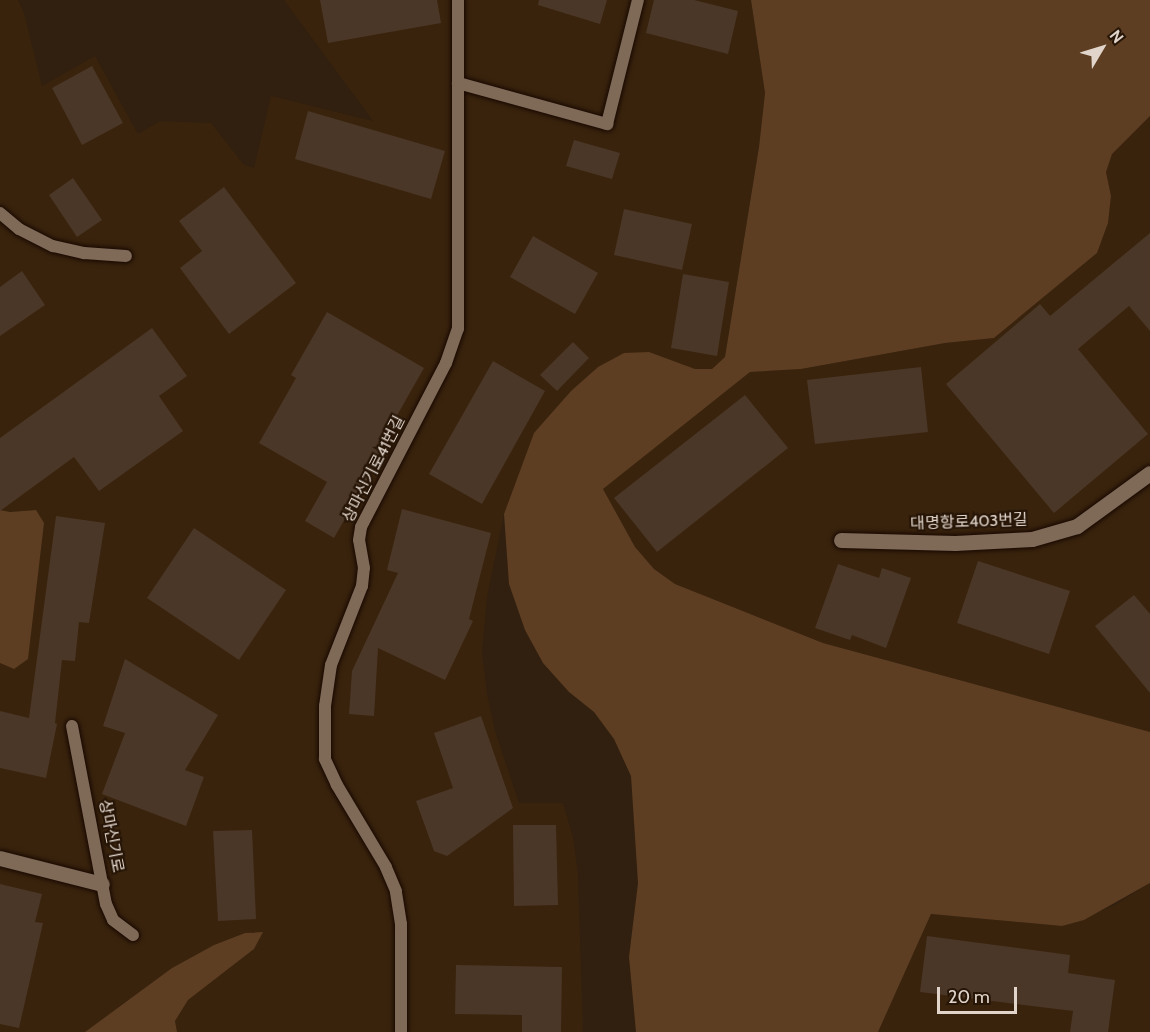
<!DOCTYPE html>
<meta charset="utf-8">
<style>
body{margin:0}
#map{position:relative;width:1150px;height:1032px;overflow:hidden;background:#311f0f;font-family:Cabin,"Noto Sans KR",sans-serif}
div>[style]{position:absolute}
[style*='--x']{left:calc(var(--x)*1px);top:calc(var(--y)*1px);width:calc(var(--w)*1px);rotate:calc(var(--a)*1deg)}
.built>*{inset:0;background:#39230d}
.green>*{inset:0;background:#5d3e22}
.building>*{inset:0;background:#4b3727}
.roads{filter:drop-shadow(0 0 2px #180800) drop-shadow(0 0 2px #180800)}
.lane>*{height:12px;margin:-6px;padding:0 6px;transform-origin:6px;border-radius:6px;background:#7f6957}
.street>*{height:15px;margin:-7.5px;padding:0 7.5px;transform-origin:7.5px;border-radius:7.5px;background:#7f6957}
span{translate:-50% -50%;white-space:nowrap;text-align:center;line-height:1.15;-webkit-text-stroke:4.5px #261506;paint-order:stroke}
.street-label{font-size:16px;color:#e1d5cb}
.north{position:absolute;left:1072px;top:18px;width:60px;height:60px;-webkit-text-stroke:4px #261506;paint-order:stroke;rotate:52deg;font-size:16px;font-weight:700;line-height:24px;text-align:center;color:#e1d5cb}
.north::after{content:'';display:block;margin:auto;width:21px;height:27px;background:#e1d5cb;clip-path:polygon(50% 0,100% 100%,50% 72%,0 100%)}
.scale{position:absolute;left:937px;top:987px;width:80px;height:27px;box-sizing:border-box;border:3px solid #e1d5cb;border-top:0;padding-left:8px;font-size:18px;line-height:21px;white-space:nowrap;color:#e1d5cb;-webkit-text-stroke:4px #261506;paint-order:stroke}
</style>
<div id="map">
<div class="built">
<i style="clip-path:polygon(0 0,18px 0,24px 13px,42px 86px,95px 56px,138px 134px,160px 121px,211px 123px,244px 165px,254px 168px,271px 96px,373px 121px,284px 0,751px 0,765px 93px,759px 147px,725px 357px,712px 369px,694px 369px,649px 352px,598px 367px,571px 391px,534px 434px,504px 514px,487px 597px,482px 652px,487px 694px,495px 731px,519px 803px,563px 803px,573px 837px,578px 874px,583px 1032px,177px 1032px,175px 1021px,188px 1000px,254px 949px,262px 932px,245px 933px,214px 945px,172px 968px,85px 1032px,0 1032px,0 663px,14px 669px,36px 510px,10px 512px,0 510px)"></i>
<i style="clip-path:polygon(1150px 116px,1150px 732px,823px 643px,675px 584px,654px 569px,635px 547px,603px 489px,750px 372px,801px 369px,945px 343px,994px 338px,1097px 253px,1108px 223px,1111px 196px,1106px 172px,1112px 153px)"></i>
<i style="clip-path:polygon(1150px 883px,1150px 1032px,878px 1032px,931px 914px,1062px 926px,1115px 905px)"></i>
</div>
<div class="green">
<i style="clip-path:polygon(751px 0,1150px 0,1150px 116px,1112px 154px,1106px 172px,1111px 196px,1108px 223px,1097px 253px,994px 338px,945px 343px,801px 369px,750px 372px,603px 489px,635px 547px,654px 569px,675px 584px,823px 643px,1150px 732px,1150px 883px,1084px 920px,1062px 926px,931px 914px,878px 1032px,636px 1032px,629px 957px,638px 883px,631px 776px,614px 739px,594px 712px,569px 692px,543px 663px,525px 630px,509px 584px,504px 514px,534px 433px,571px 391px,598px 367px,624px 353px,649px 352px,695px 369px,712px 369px,725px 357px,759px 147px,765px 93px)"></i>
<i style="clip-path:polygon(0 510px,10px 512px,36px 510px,44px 523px,28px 659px,14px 669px,0 663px)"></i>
<i style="clip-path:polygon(263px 932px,254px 949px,188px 1000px,175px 1021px,177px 1032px,85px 1032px,172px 968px,214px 945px,245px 933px)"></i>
</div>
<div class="building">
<i style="clip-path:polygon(320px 0,437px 0,441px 23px,328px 43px)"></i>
<i style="clip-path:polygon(539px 0,607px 0,600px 24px,538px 5px)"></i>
<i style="clip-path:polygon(654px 0,694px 0,738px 11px,728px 54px,646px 33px)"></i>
<i style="clip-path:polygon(92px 66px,123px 123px,82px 145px,52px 88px)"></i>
<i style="clip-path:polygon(308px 111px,445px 151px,431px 199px,295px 159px)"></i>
<i style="clip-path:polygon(574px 140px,620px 153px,612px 179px,566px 166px)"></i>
<i style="clip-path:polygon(73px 178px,102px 220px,77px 237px,49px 195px)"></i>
<i style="clip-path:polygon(224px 187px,296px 283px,229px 334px,180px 268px,202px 251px,179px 221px)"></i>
<i style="clip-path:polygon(624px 209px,692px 224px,682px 270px,614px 255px)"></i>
<i style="clip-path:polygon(1150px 233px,1150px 331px,1129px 306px,1078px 349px,1148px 434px,1054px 513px,946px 384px,1040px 304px,1050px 316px)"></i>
<i style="clip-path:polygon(533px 236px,598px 273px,575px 314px,510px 277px)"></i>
<i style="clip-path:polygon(22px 271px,45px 305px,0 336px,0 287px)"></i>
<i style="clip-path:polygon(683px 274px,729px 282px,717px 356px,671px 348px)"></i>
<i style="clip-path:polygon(327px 312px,424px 368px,383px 440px,388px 443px,334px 538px,305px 521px,327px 482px,259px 443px,296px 378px,291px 375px)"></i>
<i style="clip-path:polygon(152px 328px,187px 376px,159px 396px,183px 431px,99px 491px,74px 457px,0 511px,0 438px)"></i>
<i style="clip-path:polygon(573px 342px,589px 358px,557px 391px,540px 375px)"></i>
<i style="clip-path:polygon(493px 361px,545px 391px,482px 504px,429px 474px)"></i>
<i style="clip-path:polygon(921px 367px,928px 432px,815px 444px,807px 380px)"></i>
<i style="clip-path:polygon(745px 395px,788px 448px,657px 552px,614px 498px)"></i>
<i style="clip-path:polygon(402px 509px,491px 533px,469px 619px,473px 621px,445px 680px,378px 648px,374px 716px,349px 714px,352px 671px,398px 573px,387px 570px)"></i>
<i style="clip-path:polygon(56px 516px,105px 523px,89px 623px,79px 622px,75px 661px,62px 660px,55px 723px,57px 724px,46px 778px,0 768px,0 711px,29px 718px)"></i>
<i style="clip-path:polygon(194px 528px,286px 590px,239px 660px,147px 598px)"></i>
<i style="clip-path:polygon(978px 561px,1070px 591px,1049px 654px,957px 623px)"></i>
<i style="clip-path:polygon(838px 564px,879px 578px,882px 568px,911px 578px,886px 648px,852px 635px,850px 640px,815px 628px)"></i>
<i style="clip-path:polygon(1134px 595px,1150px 614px,1150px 693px,1095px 626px)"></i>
<i style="clip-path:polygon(125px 659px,218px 715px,185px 770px,204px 777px,186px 826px,102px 794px,125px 733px,103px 726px)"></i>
<i style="clip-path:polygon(481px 716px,513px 808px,447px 856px,434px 851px,416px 801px,453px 788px,434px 733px)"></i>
<i style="clip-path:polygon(513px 825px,556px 825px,558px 905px,514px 906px)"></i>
<i style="clip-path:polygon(252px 830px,256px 919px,218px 921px,213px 831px)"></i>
<i style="clip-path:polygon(0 884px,42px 894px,35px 922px,43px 923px,19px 1028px,0 1024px)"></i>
<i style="clip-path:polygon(927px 936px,1070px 955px,1068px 973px,1115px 980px,1108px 1032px,1070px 1032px,1073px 1011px,920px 992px)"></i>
<i style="clip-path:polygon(456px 965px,562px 967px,561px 1032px,522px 1032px,522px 1015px,455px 1014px)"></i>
</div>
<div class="roads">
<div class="lane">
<i style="--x:458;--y:83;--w:155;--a:15.4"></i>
<i style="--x:607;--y:124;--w:128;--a:-76"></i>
<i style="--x:0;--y:213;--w:25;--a:40"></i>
<i style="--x:19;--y:229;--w:38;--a:27"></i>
<i style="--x:53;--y:246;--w:32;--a:13"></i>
<i style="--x:84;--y:253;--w:42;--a:4.1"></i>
<i style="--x:72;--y:726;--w:181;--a:79.2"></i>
<i style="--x:106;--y:904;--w:17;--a:66"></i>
<i style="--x:113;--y:920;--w:25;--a:37"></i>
<i style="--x:401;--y:1032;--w:108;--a:-90"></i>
<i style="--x:401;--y:924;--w:33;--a:-99"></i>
<i style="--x:396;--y:891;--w:26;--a:-113"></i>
<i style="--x:386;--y:867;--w:96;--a:-120.9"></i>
<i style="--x:337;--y:785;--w:29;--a:-115"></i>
<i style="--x:325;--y:759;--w:53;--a:-90"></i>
<i style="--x:325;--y:706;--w:41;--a:-81.7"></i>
<i style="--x:331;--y:665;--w:85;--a:-68.6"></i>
<i style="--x:362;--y:586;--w:18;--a:-84"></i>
<i style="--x:364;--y:568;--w:28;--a:-100"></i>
<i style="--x:359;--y:540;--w:13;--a:-81"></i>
<i style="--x:361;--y:527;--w:185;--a:-62.6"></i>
<i style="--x:446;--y:363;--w:36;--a:-71"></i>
<i style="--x:458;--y:329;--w:329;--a:-90"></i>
</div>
<div class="street">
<i style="--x:841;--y:540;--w:114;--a:1.5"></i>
<i style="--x:955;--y:543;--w:77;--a:-3"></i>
<i style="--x:1032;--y:539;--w:47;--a:-16.1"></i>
<i style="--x:1077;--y:526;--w:90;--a:-36"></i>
<i style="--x:0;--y:858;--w:105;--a:14.3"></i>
</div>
</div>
<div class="street-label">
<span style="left:374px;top:469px;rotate:-63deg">상마신기로41번길</span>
<span style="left:969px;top:522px;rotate:-2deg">대명항로403번길</span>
<span style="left:111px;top:836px;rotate:79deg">상마신기로</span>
</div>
<div class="north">N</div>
<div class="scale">20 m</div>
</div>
